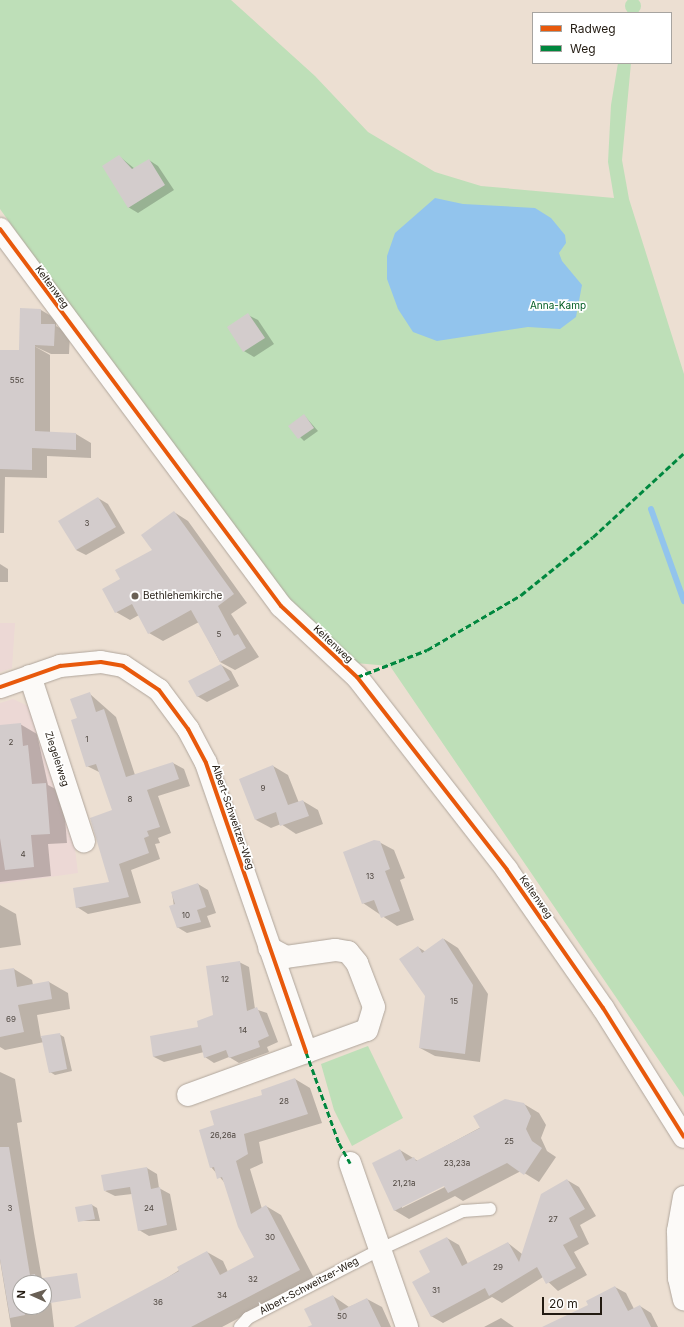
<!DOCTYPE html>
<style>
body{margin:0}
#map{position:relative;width:684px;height:1327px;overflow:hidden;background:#ecdfd2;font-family:Inter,sans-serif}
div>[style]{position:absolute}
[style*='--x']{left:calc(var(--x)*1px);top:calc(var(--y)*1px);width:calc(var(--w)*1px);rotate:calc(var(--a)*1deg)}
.commercial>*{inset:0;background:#ecd8d5}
.green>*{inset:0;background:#bedfb8}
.round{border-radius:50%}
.water>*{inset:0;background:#92c4ed}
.shadow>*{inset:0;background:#0003}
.stream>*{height:6px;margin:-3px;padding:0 3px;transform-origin:3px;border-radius:3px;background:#92c4ed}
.building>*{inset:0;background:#d3cccc}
.roads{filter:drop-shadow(0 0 1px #b0a69c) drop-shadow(0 0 1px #b0a69c)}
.lane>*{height:12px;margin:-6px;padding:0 6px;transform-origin:6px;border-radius:6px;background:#fcfaf8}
.street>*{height:22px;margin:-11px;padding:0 11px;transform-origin:11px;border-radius:11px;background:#fcfaf8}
.quiet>*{height:3px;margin-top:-1.5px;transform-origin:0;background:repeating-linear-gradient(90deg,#00873e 0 6px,transparent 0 9px)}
.cycleway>*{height:4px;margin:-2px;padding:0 2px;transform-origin:2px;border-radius:2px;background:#e8590c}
.dots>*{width:11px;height:11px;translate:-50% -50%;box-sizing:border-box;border:2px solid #fff;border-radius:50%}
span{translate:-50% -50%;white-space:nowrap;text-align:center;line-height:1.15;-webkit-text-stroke:3.5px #fff;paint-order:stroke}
.number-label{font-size:8px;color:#4f4740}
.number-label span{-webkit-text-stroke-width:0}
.street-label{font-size:10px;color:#231b12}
.park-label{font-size:10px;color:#005c22}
.poi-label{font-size:10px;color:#231b12}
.left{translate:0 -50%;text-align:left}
.legend{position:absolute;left:532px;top:12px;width:140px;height:52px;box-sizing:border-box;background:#fff;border:1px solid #a7a4a0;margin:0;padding:5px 7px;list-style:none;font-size:12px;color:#231b12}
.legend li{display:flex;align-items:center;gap:8px;height:20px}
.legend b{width:20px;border:1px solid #a7a4a0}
.north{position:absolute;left:12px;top:1275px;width:40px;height:40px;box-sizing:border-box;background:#fff;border:1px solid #a7a4a0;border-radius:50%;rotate:273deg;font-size:11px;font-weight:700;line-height:16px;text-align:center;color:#231b12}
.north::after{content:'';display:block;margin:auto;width:14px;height:18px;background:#696055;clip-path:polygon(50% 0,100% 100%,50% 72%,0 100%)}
.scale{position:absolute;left:542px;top:1297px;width:60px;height:18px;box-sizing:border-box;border:2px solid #231b12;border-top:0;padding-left:5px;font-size:12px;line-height:14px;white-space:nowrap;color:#231b12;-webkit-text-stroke:3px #fff;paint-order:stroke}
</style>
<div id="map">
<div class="commercial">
<i style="clip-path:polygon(0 623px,15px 623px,12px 668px,0 672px)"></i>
<i style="clip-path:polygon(13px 699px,30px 707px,72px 826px,78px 873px,0 884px,0 703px)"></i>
</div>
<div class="green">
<i class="round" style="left:625px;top:-2px;width:16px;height:16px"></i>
<i style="clip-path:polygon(0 0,231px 0,315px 76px,368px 132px,435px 172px,481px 186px,614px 198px,608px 162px,611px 105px,618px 63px,631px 63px,622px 160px,629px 199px,684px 374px,684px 1097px,390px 666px,355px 663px,286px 598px,159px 432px,0 209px)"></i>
<i style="clip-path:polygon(368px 1046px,403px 1118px,352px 1146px,334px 1110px,321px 1064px)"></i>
</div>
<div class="water">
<i style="clip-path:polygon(435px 198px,463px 204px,535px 208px,551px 218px,565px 235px,566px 243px,559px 253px,562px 261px,582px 285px,576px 317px,560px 329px,528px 327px,437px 341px,413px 332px,398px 309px,387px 279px,387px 256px,395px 233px)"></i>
</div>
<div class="shadow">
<i style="clip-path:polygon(119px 156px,135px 169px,149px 160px,158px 166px,174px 190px,138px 213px,128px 207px)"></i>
<i style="clip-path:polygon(21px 309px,41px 310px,56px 319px,56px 326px,70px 334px,69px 354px,51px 354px,34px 346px,50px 355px,50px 433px,76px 434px,91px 443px,91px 458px,47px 456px,47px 478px,5px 477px,4px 533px,0 533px,0 351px,20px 351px)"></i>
<i style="clip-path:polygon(248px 315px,258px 320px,274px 344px,254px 357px,244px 351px)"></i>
<i style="clip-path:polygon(304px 415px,318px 431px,304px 441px,289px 426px)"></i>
<i style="clip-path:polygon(98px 498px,108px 504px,125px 533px,86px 555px,76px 550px)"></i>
<i style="clip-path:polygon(174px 512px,188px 521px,247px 603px,231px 614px,259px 657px,235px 670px,220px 662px,199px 622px,163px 641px,149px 633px,139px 615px,130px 620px,116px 612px,122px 580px,153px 550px)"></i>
<i style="clip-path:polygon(0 564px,8px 569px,8px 582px,0 582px)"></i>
<i style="clip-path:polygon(221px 665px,231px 671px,239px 686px,207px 702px,197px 696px)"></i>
<i style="clip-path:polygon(90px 694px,116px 717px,135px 775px,173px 763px,184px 769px,190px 786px,158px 796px,171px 833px,158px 838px,160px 843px,155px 844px,160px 859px,131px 870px,141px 903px,88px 914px,77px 907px,110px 883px,113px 811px,101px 773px,87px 766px,78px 718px)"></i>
<i style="clip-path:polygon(20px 724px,37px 734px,48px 785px,63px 793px,67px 843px,48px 844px,51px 876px,0 882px,0 726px)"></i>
<i style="clip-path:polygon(273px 766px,288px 775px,299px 803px,303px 801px,318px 810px,323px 824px,296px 834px,281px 824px,271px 828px,256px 820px)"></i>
<i style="clip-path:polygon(379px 842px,394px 850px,405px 878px,400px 880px,414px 920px,397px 926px,363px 903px)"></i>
<i style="clip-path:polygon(198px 884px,208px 890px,216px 913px,207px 916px,211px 927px,187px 933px,177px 927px,172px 893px)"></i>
<i style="clip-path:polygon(0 905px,16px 914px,21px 945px,0 948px)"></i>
<i style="clip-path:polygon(444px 939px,458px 948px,488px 994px,480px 1062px,435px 1056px,420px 1048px,426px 995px,418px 947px,426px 952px)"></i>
<i style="clip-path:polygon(239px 962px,249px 967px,255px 1009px,267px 1013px,278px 1042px,267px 1047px,269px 1052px,239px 1063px,229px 1057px,214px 1063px,205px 1057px,204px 1052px,164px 1062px,154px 1057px,151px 1037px,199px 1028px,214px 1015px)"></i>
<i style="clip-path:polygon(14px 969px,32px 980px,33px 985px,49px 982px,68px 993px,70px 1009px,37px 1015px,41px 1038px,59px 1034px,64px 1037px,72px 1071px,55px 1075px,50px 1072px,44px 1042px,5px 1050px,0 1047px,0 971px)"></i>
<i style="clip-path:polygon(evenodd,0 1072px,15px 1079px,22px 1122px,17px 1123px,34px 1233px,42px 1279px,49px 1283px,54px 1327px,11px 1327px,0 1260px,0 1072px,20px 1283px,44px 1283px,44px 1307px,20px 1307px,20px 1283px)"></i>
<i style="clip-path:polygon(295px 1079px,310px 1088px,322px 1123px,259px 1142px,263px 1163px,250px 1169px,262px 1209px,266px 1206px,281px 1215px,314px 1278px,222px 1327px,91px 1327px,207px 1252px,223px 1261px,228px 1272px,255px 1258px,224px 1182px,211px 1167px,216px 1126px)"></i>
<i style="clip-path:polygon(evenodd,524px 1104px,539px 1113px,546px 1125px,541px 1138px,547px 1151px,556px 1157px,539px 1182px,521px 1171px,463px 1201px,455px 1196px,409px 1219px,394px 1210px,400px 1150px,418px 1161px,524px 1104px,448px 1183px,449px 1185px,402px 1208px,402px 1206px,448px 1183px)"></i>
<i style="clip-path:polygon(147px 1168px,157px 1174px,159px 1188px,170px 1194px,177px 1230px,149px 1236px,139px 1230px,132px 1194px,115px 1196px,105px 1191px)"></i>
<i style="clip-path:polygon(567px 1180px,579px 1187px,596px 1216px,580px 1225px,589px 1244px,574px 1252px,587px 1275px,558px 1291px,543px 1277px,502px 1303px,492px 1297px,443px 1323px,431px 1316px,432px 1272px,447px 1238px,459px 1245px,468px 1264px,508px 1243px,522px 1254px)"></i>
<i style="clip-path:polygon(92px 1205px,97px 1208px,100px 1221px,79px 1221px,76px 1208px)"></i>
<i style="clip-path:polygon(615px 1287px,626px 1293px,634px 1309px,640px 1306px,651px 1313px,658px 1327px,544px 1327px,590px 1306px)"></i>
<i style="clip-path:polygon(333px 1296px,349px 1307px,367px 1299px,382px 1307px,391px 1327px,314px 1327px)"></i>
<i style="clip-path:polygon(501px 1318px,514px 1327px,484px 1327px)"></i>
</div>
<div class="stream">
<i style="--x:651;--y:509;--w:98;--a:70.3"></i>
</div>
<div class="building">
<i style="clip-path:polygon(119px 155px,132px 169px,149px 159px,165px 185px,128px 208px,102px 166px)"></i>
<i style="clip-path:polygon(20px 308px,41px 309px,41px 324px,55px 324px,54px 346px,35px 345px,35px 431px,76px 433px,76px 450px,32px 448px,32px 470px,0 469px,0 350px,19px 350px)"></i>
<i style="clip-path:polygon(248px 313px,265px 338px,243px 352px,227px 327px)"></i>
<i style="clip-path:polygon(304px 414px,314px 428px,298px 439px,288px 426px)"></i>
<i style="clip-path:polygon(98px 497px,116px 527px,76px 550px,58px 521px)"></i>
<i style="clip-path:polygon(174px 511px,234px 594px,218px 606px,234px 636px,238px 634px,246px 648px,220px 662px,191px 610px,148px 634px,132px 604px,115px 613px,102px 589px,120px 579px,115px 570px,152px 550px,141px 535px)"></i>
<i style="clip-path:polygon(221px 664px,230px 680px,197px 697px,188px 681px)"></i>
<i style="clip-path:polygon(90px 692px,96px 712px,104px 709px,126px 777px,173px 762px,179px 779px,147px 790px,160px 827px,147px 831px,149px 836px,144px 838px,149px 853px,119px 864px,129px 897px,76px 908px,73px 888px,109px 882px,90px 818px,112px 810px,96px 764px,86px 767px,71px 720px,77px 718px,70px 699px)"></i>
<i style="clip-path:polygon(21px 723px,23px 746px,28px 745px,32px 784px,46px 783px,50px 834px,31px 835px,34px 867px,5px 870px,0 838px,0 725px)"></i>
<i style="clip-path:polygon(273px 765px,288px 805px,303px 800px,309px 816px,280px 826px,276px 812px,255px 820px,239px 779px)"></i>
<i style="clip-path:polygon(374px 840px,380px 841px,390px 869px,385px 871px,400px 911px,381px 918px,374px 900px,362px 904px,343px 852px)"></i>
<i style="clip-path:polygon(198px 883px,206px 907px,197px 910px,201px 922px,177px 928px,169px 906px,175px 904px,171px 892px)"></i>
<i style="clip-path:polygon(443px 938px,473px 985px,465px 1054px,419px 1048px,425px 996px,399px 959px,418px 946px,422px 953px)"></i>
<i style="clip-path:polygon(240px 961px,247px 1011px,257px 1007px,269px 1036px,258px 1041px,260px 1047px,229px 1058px,226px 1050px,204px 1058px,201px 1045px,153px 1057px,150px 1036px,198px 1027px,197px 1021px,213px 1015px,206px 966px)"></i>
<i style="clip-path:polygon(14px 968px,17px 987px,49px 981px,52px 999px,18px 1005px,24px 1032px,0 1037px,0 970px)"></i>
<i style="clip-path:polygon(60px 1033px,67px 1069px,49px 1073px,41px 1036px)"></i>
<i style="clip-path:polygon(295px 1078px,308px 1114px,244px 1134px,248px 1154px,236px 1161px,251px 1214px,266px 1205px,300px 1270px,191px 1327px,74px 1327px,179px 1271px,177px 1267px,207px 1251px,220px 1275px,254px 1257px,238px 1227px,222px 1177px,217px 1179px,214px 1167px,210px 1168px,199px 1130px,214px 1125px,210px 1111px,262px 1095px,261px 1090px)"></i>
<i style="clip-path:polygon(505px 1099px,524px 1103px,531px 1116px,526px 1129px,532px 1141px,542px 1148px,524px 1175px,507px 1163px,448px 1193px,444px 1186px,394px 1211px,372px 1163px,400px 1149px,406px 1161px,414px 1157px,416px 1161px,480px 1128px,473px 1116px)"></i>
<i style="clip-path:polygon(0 1147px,9px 1147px,30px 1275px,35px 1274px,36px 1279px,77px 1273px,81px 1298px,44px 1304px,44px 1283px,20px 1283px,20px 1307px,29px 1307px,24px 1308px,25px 1315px,10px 1318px,0 1259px)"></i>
<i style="clip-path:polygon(147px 1167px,151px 1189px,160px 1187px,167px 1225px,138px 1231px,130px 1187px,104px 1191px,101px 1175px)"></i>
<i style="clip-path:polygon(567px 1179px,585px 1209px,569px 1218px,578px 1237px,563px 1245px,576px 1268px,546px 1284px,537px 1267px,489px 1296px,485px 1288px,431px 1317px,412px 1282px,430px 1272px,419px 1251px,447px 1237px,462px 1266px,508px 1242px,519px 1262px,541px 1194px)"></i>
<i style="clip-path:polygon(92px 1204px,95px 1219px,78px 1222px,75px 1207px)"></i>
<i style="clip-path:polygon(615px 1286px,628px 1311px,640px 1305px,651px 1327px,542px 1327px,588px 1305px,586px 1301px)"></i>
<i style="clip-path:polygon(333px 1295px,340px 1311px,367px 1298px,381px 1327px,307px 1327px,312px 1325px,304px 1309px)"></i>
</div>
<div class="roads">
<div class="lane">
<i style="--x:240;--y:1327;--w:12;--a:-48"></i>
<i style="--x:248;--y:1318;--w:150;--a:-27.4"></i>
<i style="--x:381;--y:1249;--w:90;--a:-24.9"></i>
<i style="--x:463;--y:1211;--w:27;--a:-4"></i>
</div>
<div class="street">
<i style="--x:0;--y:229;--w:470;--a:53.3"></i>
<i style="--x:281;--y:606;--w:104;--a:43.1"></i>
<i style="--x:357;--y:677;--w:244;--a:52.1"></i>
<i style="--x:507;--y:870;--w:168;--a:55.2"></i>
<i style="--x:603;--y:1008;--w:152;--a:57.9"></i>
<i style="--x:30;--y:676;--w:174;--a:71.9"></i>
<i style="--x:0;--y:687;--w:64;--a:-19.3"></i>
<i style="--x:60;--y:666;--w:41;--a:-5.6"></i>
<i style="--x:101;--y:662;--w:22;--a:10"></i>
<i style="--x:123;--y:666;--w:43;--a:33.7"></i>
<i style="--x:159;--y:690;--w:49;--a:53.4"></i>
<i style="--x:188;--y:729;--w:38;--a:62"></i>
<i style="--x:206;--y:763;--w:306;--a:70.9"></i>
<i style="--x:188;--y:1095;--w:190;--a:-20"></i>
<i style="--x:367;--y:1030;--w:24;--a:-73"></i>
<i style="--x:374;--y:1007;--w:47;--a:-111.1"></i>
<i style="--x:357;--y:963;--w:14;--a:-129"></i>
<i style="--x:348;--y:952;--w:13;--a:-171"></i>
<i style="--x:335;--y:950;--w:49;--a:171.9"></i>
<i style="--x:286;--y:957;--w:19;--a:-152"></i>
<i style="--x:350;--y:1163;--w:174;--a:70.8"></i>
<i style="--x:684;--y:1197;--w:35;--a:100"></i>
<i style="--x:678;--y:1231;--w:47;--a:88.8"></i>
<i style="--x:679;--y:1278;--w:22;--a:77"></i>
</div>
</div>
<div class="quiet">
<i style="--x:357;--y:677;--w:75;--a:-21.1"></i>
<i style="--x:427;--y:650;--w:109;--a:-30.3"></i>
<i style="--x:521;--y:595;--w:92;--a:-38.9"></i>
<i style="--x:593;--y:537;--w:124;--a:-42.7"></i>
<i style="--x:306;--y:1052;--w:97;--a:70.1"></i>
<i style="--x:339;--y:1143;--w:23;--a:61"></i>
</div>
<div class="cycleway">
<i style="--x:0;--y:229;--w:470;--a:53.3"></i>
<i style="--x:281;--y:606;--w:104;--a:43.1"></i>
<i style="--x:357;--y:677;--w:244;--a:52.1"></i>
<i style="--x:507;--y:870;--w:168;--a:55.2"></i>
<i style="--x:603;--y:1008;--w:152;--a:57.9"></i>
<i style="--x:0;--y:687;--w:64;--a:-19.3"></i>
<i style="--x:60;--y:666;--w:41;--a:-5.6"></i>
<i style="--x:101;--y:662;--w:22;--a:10"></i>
<i style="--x:123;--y:666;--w:43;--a:33.7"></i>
<i style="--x:159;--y:690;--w:49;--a:53.4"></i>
<i style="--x:188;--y:729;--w:38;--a:62"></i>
<i style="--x:206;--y:763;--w:306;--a:70.9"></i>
</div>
<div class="dots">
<i style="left:135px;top:596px;background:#696055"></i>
</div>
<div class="number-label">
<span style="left:17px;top:381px">55c</span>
<span style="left:87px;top:524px">3</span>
<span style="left:219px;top:635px">5</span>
<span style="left:87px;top:740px">1</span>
<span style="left:11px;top:743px">2</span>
<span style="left:263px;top:789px">9</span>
<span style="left:130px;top:800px">8</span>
<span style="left:23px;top:855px">4</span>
<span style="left:370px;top:877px">13</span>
<span style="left:186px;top:916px">10</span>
<span style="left:225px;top:980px">12</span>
<span style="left:454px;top:1002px">15</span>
<span style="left:11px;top:1020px">69</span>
<span style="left:243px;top:1031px">14</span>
<span style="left:284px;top:1102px">28</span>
<span style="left:223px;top:1136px">26,26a</span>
<span style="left:509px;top:1142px">25</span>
<span style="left:457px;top:1164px">23,23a</span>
<span style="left:404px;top:1184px">21,21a</span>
<span style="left:10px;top:1209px">3</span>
<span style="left:149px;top:1209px">24</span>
<span style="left:553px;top:1220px">27</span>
<span style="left:270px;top:1238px">30</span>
<span style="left:498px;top:1268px">29</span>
<span style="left:253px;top:1280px">32</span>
<span style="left:436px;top:1291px">31</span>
<span style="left:222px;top:1296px">34</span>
<span style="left:158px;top:1303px">36</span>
<span style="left:342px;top:1317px">50</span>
</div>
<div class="street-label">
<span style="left:52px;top:287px;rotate:54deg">Keltenweg</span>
<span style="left:333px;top:644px;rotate:43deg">Keltenweg</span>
<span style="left:57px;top:759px;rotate:72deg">Ziegeleiweg</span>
<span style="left:233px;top:817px;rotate:71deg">Albert-Schweitzer-Weg</span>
<span style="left:536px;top:897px;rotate:55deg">Keltenweg</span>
<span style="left:309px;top:1286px;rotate:-28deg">Albert-Schweitzer-Weg</span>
</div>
<div class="park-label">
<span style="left:558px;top:306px">Anna-Kamp</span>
</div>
<div class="poi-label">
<span class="left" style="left:143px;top:596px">Bethlehemkirche</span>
</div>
<ul class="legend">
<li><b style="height:5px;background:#e8590c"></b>Radweg</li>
<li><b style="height:5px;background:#00873e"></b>Weg</li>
</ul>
<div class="north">N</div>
<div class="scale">20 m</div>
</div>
